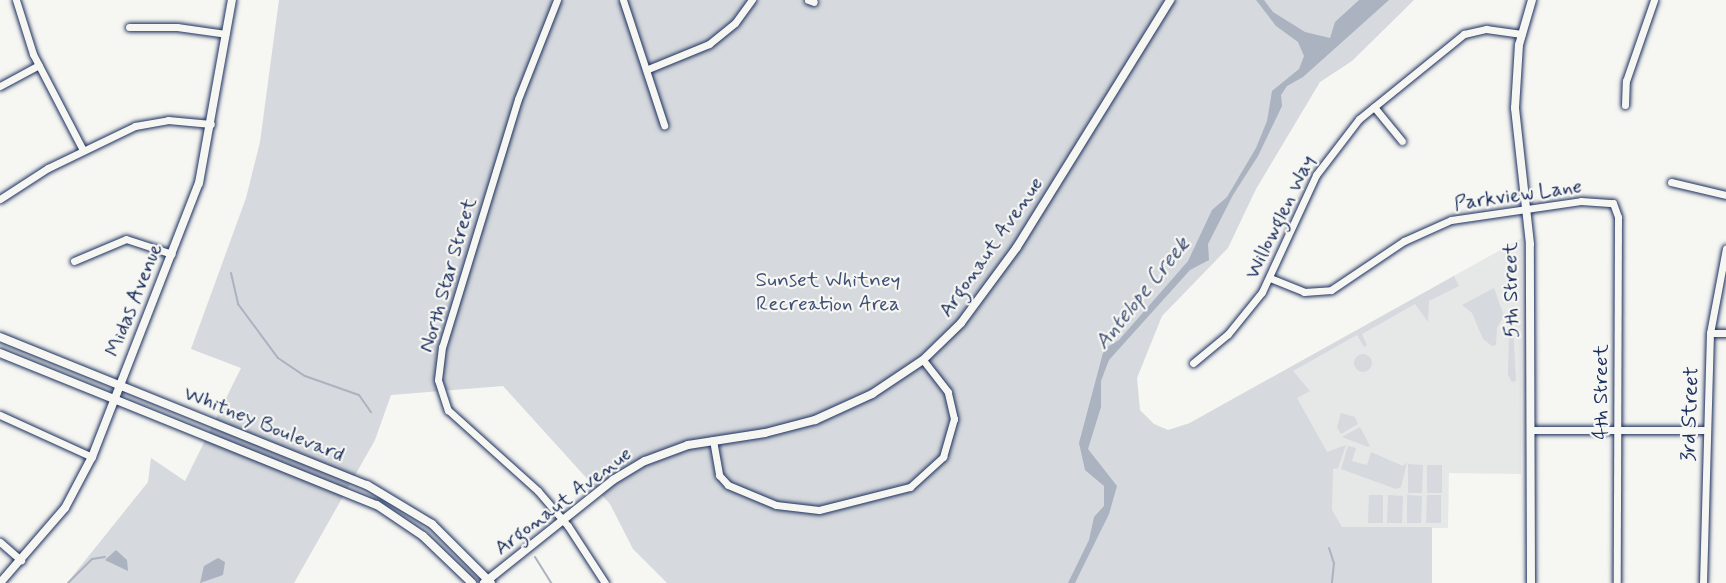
<!DOCTYPE html>
<style>
body{margin:0}
#map{position:relative;width:1726px;height:583px;overflow:hidden;background:#f6f6f2;font-family:Mynerve,sans-serif}
div>[style]{position:absolute}
[style*='--x']{left:calc(var(--x)*1px);top:calc(var(--y)*1px);width:calc(var(--w)*1px);rotate:calc(var(--a)*1deg)}
.built>*{inset:0;background:#e6e7e7}
.green>*{inset:0;background:#d6d9dd}
.round{border-radius:50%}
.water>*{inset:0;background:#abb2c0}
.stream>*{height:2px;margin:-1px;padding:0 1px;transform-origin:1px;border-radius:1px;background:#abb2c0}
.roads{filter:drop-shadow(0 0 2px #1b2f5e) drop-shadow(0 0 2px #1b2f5e)}
.minor>*{height:7px;margin:-3.5px;padding:0 3.5px;transform-origin:3.5px;border-radius:3.5px;background:#f6f6f2}
.tertiary>*{height:8px;margin:-4px;padding:0 4px;transform-origin:4px;border-radius:4px;background:#f6f6f2}
span{translate:-50% -50%;white-space:nowrap;text-align:center;line-height:1.15;-webkit-text-stroke:4.5px #f6f6f2;paint-order:stroke}
.street-label{font-size:21px;color:#1b2f5e}
.park-label{font-size:21px;color:#405177}
.water-label{font-size:22px;color:#46567b;font-style:italic}
</style>
<div id="map">
<div class="built">
<i style="clip-path:polygon(1522px 238px,1521px 474px,1449px 473px,1448px 528px,1342px 528px,1141px 450px)"></i>
</div>
<div class="green">
<i style="clip-path:polygon(279px 0,1414px 0,1352px 61px,1320px 82px,1256px 189px,1228px 248px,1162px 316px,1137px 378px,1140px 410px,1154px 424px,1168px 430px,1190px 423px,1454px 276px,1459px 286px,1429px 301px,1428px 322px,1415px 304px,1362px 334px,1367px 345px,1364px 347px,1357px 335px,1293px 371px,1310px 391px,1297px 398px,1327px 452px,1346px 445px,1338px 468px,1333px 469px,1332px 510px,1342px 527px,1432px 527px,1432px 583px,667px 583px,633px 549px,610px 504px,503px 386px,391px 395px,375px 440px,294px 583px,67px 583px,148px 482px,151px 458px,185px 481px,241px 368px,191px 349px,246px 198px,260px 142px)"></i>
<i style="clip-path:polygon(1494px 288px,1504px 316px,1497px 328px,1496px 345px,1492px 346px,1483px 339px,1472px 313px,1462px 305px)"></i>
<i style="clip-path:polygon(1513px 326px,1516px 381px,1512px 382px,1508px 375px,1509px 331px)"></i>
<i class="round" style="left:1354px;top:354px;width:18px;height:18px"></i>
<i style="clip-path:polygon(1341px 413px,1355px 417px,1358px 424px,1341px 434px,1337px 427px)"></i>
<i style="clip-path:polygon(1360px 427px,1370px 446px,1368px 447px,1342px 437px)"></i>
<i style="clip-path:polygon(1348px 446px,1356px 448px,1352px 461px,1367px 465px,1371px 452px,1403px 466px,1407px 462px,1401px 487px,1396px 489px,1341px 469px)"></i>
<i style="clip-path:polygon(1408px 464px,1423px 465px,1422px 493px,1408px 493px)"></i>
<i style="clip-path:polygon(1427px 465px,1442px 465px,1442px 493px,1427px 493px)"></i>
<i style="clip-path:polygon(1369px 495px,1383px 495px,1383px 523px,1368px 523px)"></i>
<i style="clip-path:polygon(1388px 495px,1403px 496px,1402px 523px,1387px 523px)"></i>
<i style="clip-path:polygon(1407px 495px,1422px 496px,1421px 523px,1407px 523px)"></i>
<i style="clip-path:polygon(1427px 495px,1441px 495px,1441px 523px,1426px 523px)"></i>
</div>
<div class="water">
<i style="clip-path:polygon(1256px 0,1264px 0,1273px 12px,1305px 32px,1330px 38px,1335px 22px,1359px 0,1389px 0,1303px 77px,1287px 86px,1281px 95px,1282px 106px,1258px 156px,1233px 195px,1208px 244px,1209px 260px,1190px 270px,1109px 360px,1101px 381px,1101px 407px,1088px 449px,1117px 486px,1109px 514px,1075px 583px,1068px 583px,1089px 540px,1094px 517px,1104px 506px,1104px 486px,1085px 470px,1079px 443px,1104px 349px,1119px 340px,1188px 261px,1212px 210px,1227px 197px,1256px 148px,1267px 121px,1272px 91px,1299px 69px,1304px 56px,1298px 42px,1276px 26px)"></i>
<i style="clip-path:polygon(116px 550px,127px 560px,128px 571px,105px 560px)"></i>
<i style="clip-path:polygon(218px 558px,225px 562px,223px 575px,200px 583px,204px 566px)"></i>
</div>
<div class="stream">
<i style="--x:231;--y:273;--w:32;--a:77"></i>
<i style="--x:238;--y:304;--w:67;--a:53.5"></i>
<i style="--x:278;--y:358;--w:32;--a:34"></i>
<i style="--x:305;--y:376;--w:57;--a:19.4"></i>
<i style="--x:359;--y:395;--w:21;--a:55"></i>
<i style="--x:1329;--y:548;--w:16;--a:72"></i>
<i style="--x:1334;--y:563;--w:20;--a:96"></i>
<i style="--x:535;--y:557;--w:31;--a:58"></i>
<i style="--x:68;--y:583;--w:34;--a:-45"></i>
<i style="--x:92;--y:559;--w:13;--a:-9"></i>
</div>
<div class="roads">
<div class="minor">
<i style="--x:16;--y:0;--w:57;--a:72.5"></i>
<i style="--x:33;--y:54;--w:108;--a:62.5"></i>
<i style="--x:557;--y:0;--w:106;--a:111.5"></i>
<i style="--x:518;--y:99;--w:259;--a:107"></i>
<i style="--x:442;--y:347;--w:33;--a:97"></i>
<i style="--x:438;--y:380;--w:32;--a:72"></i>
<i style="--x:448;--y:410;--w:121;--a:42"></i>
<i style="--x:538;--y:491;--w:46;--a:49.4"></i>
<i style="--x:568;--y:526;--w:68;--a:57"></i>
<i style="--x:623;--y:0;--w:132;--a:71.8"></i>
<i style="--x:808;--y:0;--w:6;--a:18"></i>
<i style="--x:129;--y:27;--w:48;--a:0"></i>
<i style="--x:177;--y:27;--w:49;--a:8.1"></i>
<i style="--x:648;--y:69;--w:66;--a:-22.3"></i>
<i style="--x:709;--y:44;--w:33;--a:-39"></i>
<i style="--x:735;--y:23;--w:29;--a:-54"></i>
<i style="--x:0;--y:86;--w:44;--a:-28.3"></i>
<i style="--x:1625;--y:105;--w:24;--a:-88"></i>
<i style="--x:1626;--y:81;--w:86;--a:-70.9"></i>
<i style="--x:1374;--y:107;--w:44;--a:50.5"></i>
<i style="--x:1671;--y:182;--w:57;--a:13.3"></i>
<i style="--x:0;--y:199;--w:57;--a:-32.9"></i>
<i style="--x:48;--y:168;--w:97;--a:-25.8"></i>
<i style="--x:135;--y:126;--w:34;--a:-10"></i>
<i style="--x:168;--y:120;--w:43;--a:5.3"></i>
<i style="--x:74;--y:261;--w:56;--a:-22.9"></i>
<i style="--x:126;--y:239;--w:48;--a:18.1"></i>
<i style="--x:1270;--y:278;--w:37;--a:22"></i>
<i style="--x:1304;--y:292;--w:27;--a:-4"></i>
<i style="--x:1331;--y:290;--w:88;--a:-33.9"></i>
<i style="--x:1404;--y:241;--w:51;--a:-24.1"></i>
<i style="--x:1451;--y:220;--w:131;--a:-8.3"></i>
<i style="--x:1581;--y:201;--w:32;--a:4"></i>
<i style="--x:1613;--y:203;--w:15;--a:70"></i>
<i style="--x:1618;--y:217;--w:366;--a:90.2"></i>
<i style="--x:1710;--y:333;--w:16;--a:0"></i>
<i style="--x:1193;--y:363;--w:45;--a:-39.6"></i>
<i style="--x:1228;--y:334;--w:54;--a:-51"></i>
<i style="--x:1262;--y:292;--w:129;--a:-65.2"></i>
<i style="--x:1316;--y:175;--w:71;--a:-52.5"></i>
<i style="--x:1359;--y:119;--w:135;--a:-39"></i>
<i style="--x:1464;--y:34;--w:23;--a:-13"></i>
<i style="--x:1486;--y:29;--w:36;--a:8"></i>
<i style="--x:0;--y:415;--w:101;--a:24.5"></i>
<i style="--x:1531;--y:430;--w:174;--a:0"></i>
<i style="--x:713;--y:440;--w:36;--a:80"></i>
<i style="--x:719;--y:475;--w:13;--a:48"></i>
<i style="--x:728;--y:485;--w:52;--a:22.6"></i>
<i style="--x:776;--y:505;--w:43;--a:6.6"></i>
<i style="--x:819;--y:510;--w:94;--a:-14.2"></i>
<i style="--x:910;--y:487;--w:45;--a:-42.3"></i>
<i style="--x:943;--y:457;--w:40;--a:-74"></i>
<i style="--x:954;--y:419;--w:28;--a:-103"></i>
<i style="--x:948;--y:392;--w:41;--a:-128"></i>
<i style="--x:0;--y:542;--w:28;--a:41"></i>
<i style="--x:1703;--y:583;--w:250;--a:-88.4"></i>
<i style="--x:1710;--y:333;--w:86;--a:-79.3"></i>
</div>
<div class="tertiary">
<i style="--x:0;--y:337;--w:396;--a:22"></i>
<i style="--x:367;--y:485;--w:76;--a:31"></i>
<i style="--x:432;--y:524;--w:83;--a:45"></i>
<i style="--x:0;--y:353;--w:406;--a:22"></i>
<i style="--x:377;--y:505;--w:55;--a:34"></i>
<i style="--x:423;--y:536;--w:68;--a:43.8"></i>
<i style="--x:0;--y:583;--w:99;--a:-49.1"></i>
<i style="--x:65;--y:508;--w:58;--a:-62.1"></i>
<i style="--x:92;--y:457;--w:294;--a:-68.7"></i>
<i style="--x:199;--y:183;--w:186;--a:-79.8"></i>
<i style="--x:484;--y:583;--w:165;--a:-38.6"></i>
<i style="--x:613;--y:480;--w:37;--a:-31"></i>
<i style="--x:645;--y:461;--w:46;--a:-20.4"></i>
<i style="--x:688;--y:445;--w:78;--a:-8.9"></i>
<i style="--x:765;--y:433;--w:52;--a:-14.6"></i>
<i style="--x:815;--y:420;--w:63;--a:-24.5"></i>
<i style="--x:872;--y:394;--w:61;--a:-33.7"></i>
<i style="--x:923;--y:360;--w:53;--a:-44.2"></i>
<i style="--x:961;--y:323;--w:94;--a:-53.6"></i>
<i style="--x:1017;--y:247;--w:291;--a:-58.2"></i>
<i style="--x:1531;--y:583;--w:339;--a:-90.2"></i>
<i style="--x:1530;--y:244;--w:137;--a:-96.3"></i>
<i style="--x:1515;--y:108;--w:63;--a:-86.4"></i>
<i style="--x:1519;--y:45;--w:47;--a:-73.9"></i>
</div>
</div>
<div class="street-label">
<span style="left:1518px;top:195px;rotate:-8deg">Parkview Lane</span>
<span style="left:1280px;top:217px;rotate:-64deg">Willowglen Way</span>
<span style="left:991px;top:247px;rotate:-55deg">Argonaut Avenue</span>
<span style="left:448px;top:275px;rotate:-74deg">North Star Street</span>
<span style="left:1511px;top:290px;rotate:-91deg">5th Street</span>
<span style="left:134px;top:300px;rotate:-68deg">Midas Avenue</span>
<span style="left:1601px;top:392px;rotate:-90deg">4th Street</span>
<span style="left:1690px;top:414px;rotate:-88deg">3rd Street</span>
<span style="left:264px;top:424px;rotate:22deg">Whitney Boulevard</span>
<span style="left:563px;top:501px;rotate:-37deg">Argonaut Avenue</span>
</div>
<div class="park-label">
<span style="left:828px;top:292px">Sunset Whitney<br>Recreation Area</span>
</div>
<div class="water-label">
<span style="left:1143px;top:294px;rotate:-51deg">Antelope Creek</span>
</div>
</div>
